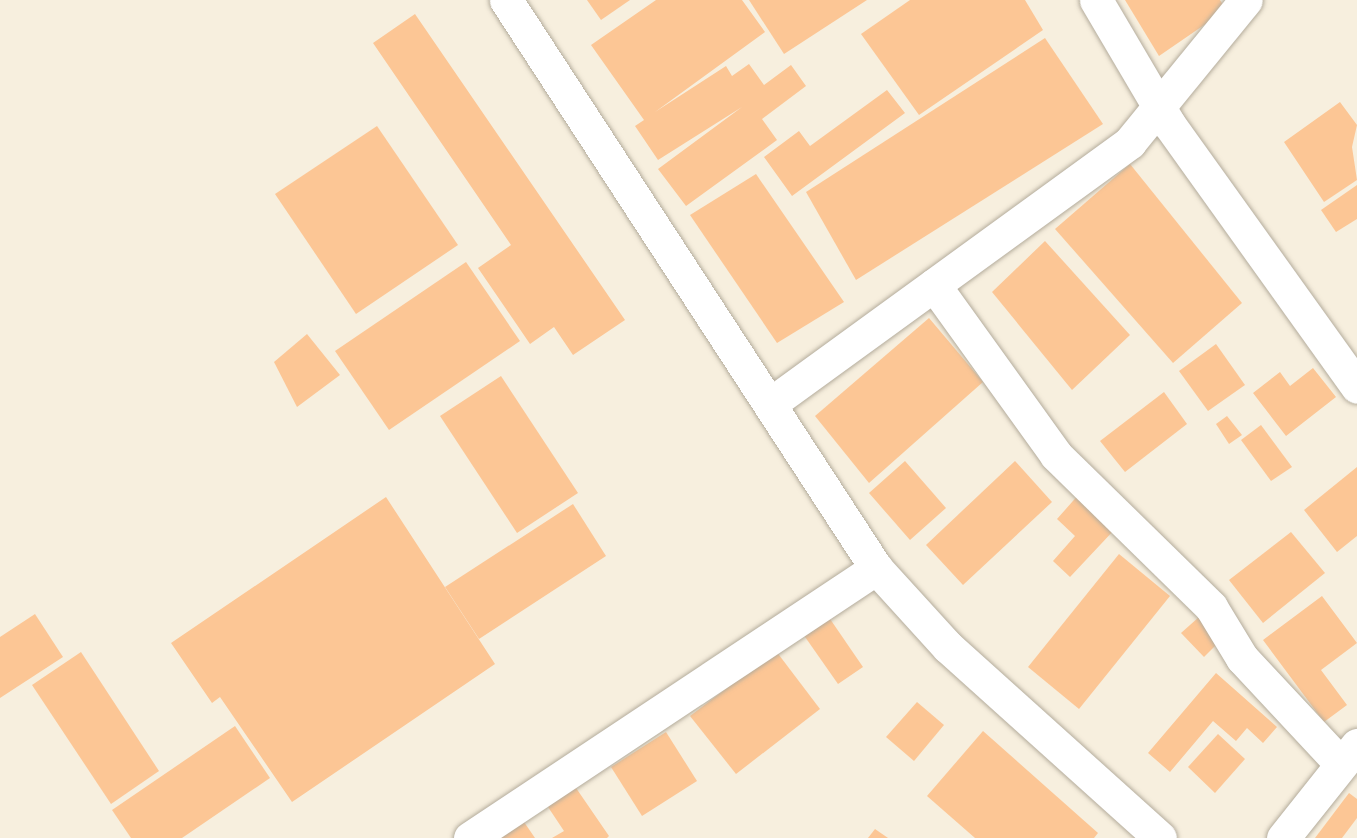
<!DOCTYPE html>
<style>
body{margin:0}
#map{position:relative;width:1357px;height:838px;overflow:hidden;background:#f7efde;font-family:"Noto Sans",sans-serif}
div>[style]{position:absolute}
[style*='--x']{left:calc(var(--x)*1px);top:calc(var(--y)*1px);width:calc(var(--w)*1px);rotate:calc(var(--a)*1deg)}
.building>*{inset:0;background:#fcc695}
.roads{filter:drop-shadow(0 0 2px #b4ac9c) drop-shadow(0 0 2px #b4ac9c)}
.minor>*{height:33px;margin:-16.5px;padding:0 16.5px;transform-origin:16.5px;border-radius:16.5px;background:#fff}
span{translate:-50% -50%;white-space:nowrap;text-align:center;line-height:1.15;-webkit-text-stroke:4.5px #fff;paint-order:stroke}
</style>
<div id="map">
<div class="building">
<i style="clip-path:polygon(587px 0,630px 0,601px 20px)"></i>
<i style="clip-path:polygon(656px 0,742px 0,765px 32px,655px 112px,726px 66px,732px 76px,749px 64px,764px 85px,791px 65px,806px 86px,762px 119px,777px 140px,686px 206px,658px 169px,742px 107px,658px 160px,635px 126px,644px 120px,591px 45px)"></i>
<i style="clip-path:polygon(749px 0,867px 0,784px 54px)"></i>
<i style="clip-path:polygon(910px 0,1025px 0,1043px 30px,919px 115px,861px 34px)"></i>
<i style="clip-path:polygon(1125px 0,1220px 0,1226px 10px,1159px 56px)"></i>
<i style="clip-path:polygon(415px 14px,625px 320px,573px 355px,554px 327px,530px 344px,478px 268px,511px 245px,373px 43px)"></i>
<i style="clip-path:polygon(1045px 38px,1103px 124px,856px 280px,806px 192px)"></i>
<i style="clip-path:polygon(887px 90px,905px 113px,792px 196px,764px 157px,799px 131px,810px 146px)"></i>
<i style="clip-path:polygon(1340px 102px,1357px 125px,1352px 147px,1357px 180px,1324px 202px,1284px 142px)"></i>
<i style="clip-path:polygon(377px 126px,458px 245px,356px 314px,275px 194px)"></i>
<i style="clip-path:polygon(1130px 164px,1242px 303px,1173px 363px,1055px 229px)"></i>
<i style="clip-path:polygon(756px 174px,844px 302px,777px 343px,690px 215px)"></i>
<i style="clip-path:polygon(1357px 185px,1357px 219px,1336px 232px,1321px 210px)"></i>
<i style="clip-path:polygon(1045px 241px,1130px 335px,1072px 390px,992px 292px)"></i>
<i style="clip-path:polygon(466px 262px,520px 341px,389px 430px,335px 351px)"></i>
<i style="clip-path:polygon(929px 318px,983px 382px,869px 483px,815px 416px)"></i>
<i style="clip-path:polygon(307px 334px,340px 375px,297px 407px,274px 362px)"></i>
<i style="clip-path:polygon(1216px 344px,1245px 385px,1208px 411px,1179px 371px)"></i>
<i style="clip-path:polygon(1313px 368px,1336px 397px,1286px 436px,1253px 393px,1280px 372px,1290px 386px)"></i>
<i style="clip-path:polygon(501px 376px,578px 493px,517px 533px,440px 416px)"></i>
<i style="clip-path:polygon(1164px 392px,1187px 424px,1125px 472px,1100px 441px)"></i>
<i style="clip-path:polygon(1227px 416px,1242px 435px,1229px 444px,1216px 424px)"></i>
<i style="clip-path:polygon(1261px 425px,1292px 467px,1271px 481px,1241px 440px)"></i>
<i style="clip-path:polygon(905px 461px,946px 508px,910px 540px,869px 493px)"></i>
<i style="clip-path:polygon(1015px 461px,1052px 502px,963px 585px,926px 545px)"></i>
<i style="clip-path:polygon(1357px 467px,1357px 536px,1337px 552px,1304px 510px)"></i>
<i style="clip-path:polygon(1080px 493px,1116px 528px,1070px 577px,1053px 561px,1075px 536px,1057px 519px)"></i>
<i style="clip-path:polygon(386px 497px,495px 664px,292px 802px,220px 697px,212px 703px,171px 643px)"></i>
<i style="clip-path:polygon(573px 504px,606px 556px,479px 639px,445px 587px)"></i>
<i style="clip-path:polygon(1291px 532px,1325px 573px,1263px 623px,1229px 580px)"></i>
<i style="clip-path:polygon(1119px 554px,1170px 596px,1079px 709px,1028px 667px)"></i>
<i style="clip-path:polygon(1322px 596px,1357px 643px,1321px 670px,1347px 705px,1324px 722px,1263px 640px)"></i>
<i style="clip-path:polygon(35px 614px,63px 657px,0 698px,0 637px)"></i>
<i style="clip-path:polygon(828px 616px,863px 667px,838px 684px,803px 634px)"></i>
<i style="clip-path:polygon(1199px 617px,1221px 640px,1204px 657px,1181px 633px)"></i>
<i style="clip-path:polygon(776px 651px,820px 709px,736px 774px,690px 716px)"></i>
<i style="clip-path:polygon(81px 652px,159px 771px,111px 804px,32px 685px)"></i>
<i style="clip-path:polygon(1216px 673px,1277px 727px,1263px 743px,1247px 728px,1236px 741px,1213px 721px,1170px 772px,1148px 753px)"></i>
<i style="clip-path:polygon(917px 702px,944px 725px,914px 761px,886px 737px)"></i>
<i style="clip-path:polygon(235px 726px,270px 778px,182px 838px,131px 838px,112px 810px)"></i>
<i style="clip-path:polygon(983px 731px,1098px 833px,1094px 838px,975px 838px,927px 796px)"></i>
<i style="clip-path:polygon(666px 732px,697px 781px,642px 816px,611px 767px)"></i>
<i style="clip-path:polygon(1218px 734px,1245px 759px,1215px 793px,1188px 767px)"></i>
<i style="clip-path:polygon(574px 785px,609px 836px,607px 838px,552px 838px,564px 831px,546px 804px)"></i>
<i style="clip-path:polygon(1349px 793px,1357px 799px,1357px 818px,1342px 838px,1315px 838px)"></i>
<i style="clip-path:polygon(524px 822px,535px 838px,501px 838px)"></i>
<i style="clip-path:polygon(875px 829px,888px 838px,868px 838px)"></i>
</div>
<div class="roads">
<div class="minor">
<i style="--x:506;--y:0;--w:678;--a:56.92"></i>
<i style="--x:876;--y:568;--w:107;--a:47.7"></i>
<i style="--x:948;--y:647;--w:285;--a:42"></i>
<i style="--x:1096;--y:0;--w:144;--a:59.5"></i>
<i style="--x:1169;--y:124;--w:323;--a:54.4"></i>
<i style="--x:934;--y:285;--w:209;--a:54.3"></i>
<i style="--x:1056;--y:455;--w:217;--a:44.4"></i>
<i style="--x:1211;--y:607;--w:60;--a:58.7"></i>
<i style="--x:1242;--y:658;--w:145;--a:47"></i>
<i style="--x:770;--y:404;--w:445;--a:-36"></i>
<i style="--x:1130;--y:142;--w:183;--a:-50.8"></i>
<i style="--x:470;--y:838;--w:488;--a:-33.6"></i>
<i style="--x:1283;--y:838;--w:119;--a:-51.5"></i>
</div>
</div>
</div>
